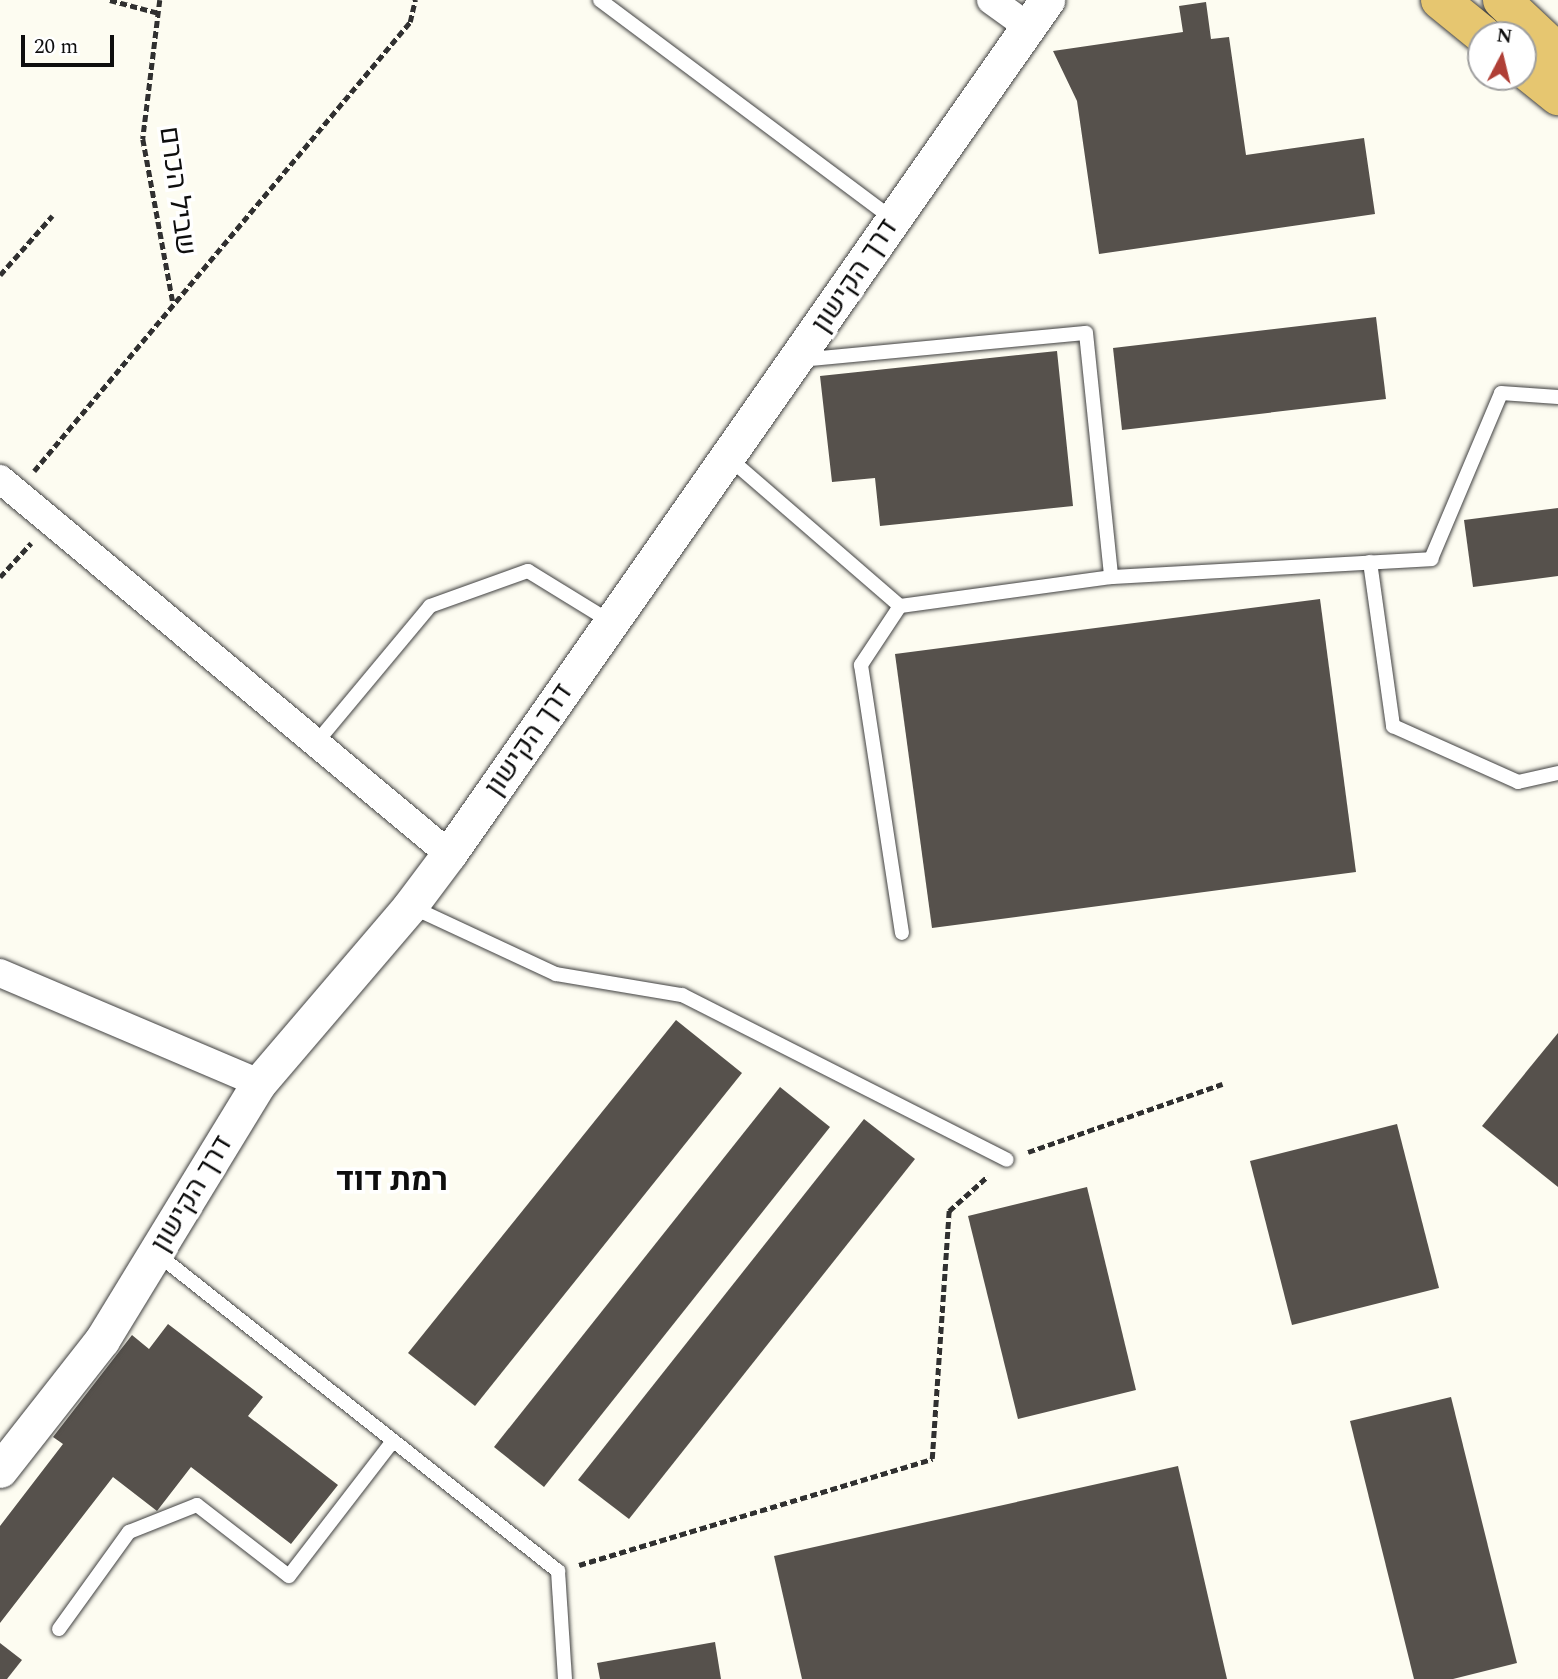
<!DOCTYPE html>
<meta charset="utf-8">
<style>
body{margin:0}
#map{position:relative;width:1558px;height:1679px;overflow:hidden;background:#fdfcf1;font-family:Spectral,Heebo,serif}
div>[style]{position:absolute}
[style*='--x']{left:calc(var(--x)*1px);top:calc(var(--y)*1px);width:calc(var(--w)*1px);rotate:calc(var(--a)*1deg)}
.building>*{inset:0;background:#56514c}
.path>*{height:4.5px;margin-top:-2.25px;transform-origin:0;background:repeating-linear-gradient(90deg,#303030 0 7px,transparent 0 10.5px)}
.roads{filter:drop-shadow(0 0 2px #414141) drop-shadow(0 0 2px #414141)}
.service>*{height:14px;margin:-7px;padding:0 7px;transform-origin:7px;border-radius:7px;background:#fff}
.minor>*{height:28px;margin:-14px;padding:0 14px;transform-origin:14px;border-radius:14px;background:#fff}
.tertiary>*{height:35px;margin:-17.5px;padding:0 17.5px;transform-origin:17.5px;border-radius:17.5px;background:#fff}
.trunk>*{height:38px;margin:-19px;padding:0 19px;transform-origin:19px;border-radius:19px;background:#e6c670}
span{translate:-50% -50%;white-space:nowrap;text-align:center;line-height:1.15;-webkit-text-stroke:7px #fff;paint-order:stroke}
.street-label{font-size:28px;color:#0e0e0e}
.quarter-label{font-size:32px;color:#0e0e0e;font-weight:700}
.north{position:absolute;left:1467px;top:21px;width:70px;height:70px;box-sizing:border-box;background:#fff;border:2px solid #9f9f9f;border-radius:50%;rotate:7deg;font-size:19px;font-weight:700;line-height:28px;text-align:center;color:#0e0e0e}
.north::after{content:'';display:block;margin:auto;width:24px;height:32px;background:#af3f36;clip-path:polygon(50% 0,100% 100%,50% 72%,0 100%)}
.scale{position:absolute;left:21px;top:35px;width:93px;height:32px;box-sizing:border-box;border:4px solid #0e0e0e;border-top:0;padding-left:9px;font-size:21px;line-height:24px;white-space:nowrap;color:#0e0e0e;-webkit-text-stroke:5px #fff;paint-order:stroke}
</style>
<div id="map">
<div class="building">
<i style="clip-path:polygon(1206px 2px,1211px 39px,1229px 37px,1246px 155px,1364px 138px,1375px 214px,1099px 254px,1077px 101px,1053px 51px,1183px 32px,1179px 6px)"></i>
<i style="clip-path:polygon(1376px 317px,1386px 399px,1122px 430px,1113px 348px)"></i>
<i style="clip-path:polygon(1057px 351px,1073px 506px,880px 526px,875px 478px,832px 482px,820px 376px)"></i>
<i style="clip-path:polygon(1558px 508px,1558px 576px,1473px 587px,1464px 520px)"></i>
<i style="clip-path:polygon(1320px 599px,1356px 872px,932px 928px,895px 654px)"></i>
<i style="clip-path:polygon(676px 1020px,742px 1073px,475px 1406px,408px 1353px)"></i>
<i style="clip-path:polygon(1558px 1033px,1558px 1187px,1482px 1126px)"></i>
<i style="clip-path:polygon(780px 1087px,830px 1127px,544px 1487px,494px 1447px)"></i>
<i style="clip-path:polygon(864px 1119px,915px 1159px,629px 1519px,578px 1480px)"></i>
<i style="clip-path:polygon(1397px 1124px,1439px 1288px,1292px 1325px,1250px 1161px)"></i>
<i style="clip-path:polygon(1087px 1187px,1136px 1390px,1018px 1419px,968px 1216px)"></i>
<i style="clip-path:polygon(168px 1324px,263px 1397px,248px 1416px,338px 1485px,291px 1544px,191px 1467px,157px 1511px,113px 1477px,0 1623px,0 1526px,63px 1444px,53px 1437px,132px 1335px,149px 1349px)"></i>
<i style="clip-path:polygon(1451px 1397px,1517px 1663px,1453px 1679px,1414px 1679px,1350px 1421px)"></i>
<i style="clip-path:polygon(1178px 1466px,1227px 1679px,802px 1679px,774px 1556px)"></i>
<i style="clip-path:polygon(715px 1642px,721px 1679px,600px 1679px,597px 1663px)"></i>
<i style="clip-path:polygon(0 1643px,22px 1660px,7px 1679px,0 1679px)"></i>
</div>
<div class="path">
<i style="--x:110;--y:0;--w:51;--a:14.9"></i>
<i style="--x:160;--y:0;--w:140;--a:97"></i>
<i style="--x:143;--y:139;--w:167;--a:79.6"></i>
<i style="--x:0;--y:275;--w:79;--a:-48.6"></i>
<i style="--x:34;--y:471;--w:586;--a:-50.06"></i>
<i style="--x:410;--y:22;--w:23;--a:-77"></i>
<i style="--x:0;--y:577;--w:46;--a:-47.6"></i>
<i style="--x:1028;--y:1152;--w:206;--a:-19.3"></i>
<i style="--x:579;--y:1565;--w:369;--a:-16.7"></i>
<i style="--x:932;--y:1459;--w:249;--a:-86.1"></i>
<i style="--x:949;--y:1211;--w:52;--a:-41.9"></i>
</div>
<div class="roads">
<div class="service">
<i style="--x:600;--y:0;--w:366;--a:36.8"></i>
<i style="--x:799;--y:360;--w:288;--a:-5.4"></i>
<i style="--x:1086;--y:333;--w:245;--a:84.1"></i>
<i style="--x:729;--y:458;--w:226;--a:40.9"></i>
<i style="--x:900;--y:606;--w:213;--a:-7.8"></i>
<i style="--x:1111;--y:577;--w:321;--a:-3.2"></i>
<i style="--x:1431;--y:559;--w:180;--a:-67.1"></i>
<i style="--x:1501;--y:393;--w:57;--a:4"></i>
<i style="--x:1370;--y:562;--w:166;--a:82"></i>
<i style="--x:1393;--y:726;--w:137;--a:24.1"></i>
<i style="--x:1518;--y:782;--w:41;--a:-12.7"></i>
<i style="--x:900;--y:606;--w:71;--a:123.5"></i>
<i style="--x:861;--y:665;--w:271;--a:81.3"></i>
<i style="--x:316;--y:743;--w:178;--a:-50.2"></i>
<i style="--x:430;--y:606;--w:104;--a:-19.7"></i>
<i style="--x:528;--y:571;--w:97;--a:31.6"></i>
<i style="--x:410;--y:906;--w:161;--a:25"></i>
<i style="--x:556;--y:974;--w:128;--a:9.5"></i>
<i style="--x:682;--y:995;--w:364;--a:26.9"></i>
<i style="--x:156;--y:1253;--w:513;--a:38.35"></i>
<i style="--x:558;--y:1571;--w:108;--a:86.3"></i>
<i style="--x:59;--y:1629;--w:120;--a:-54.2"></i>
<i style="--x:129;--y:1532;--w:73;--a:-21.7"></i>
<i style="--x:197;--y:1505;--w:116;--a:37.7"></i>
<i style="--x:289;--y:1576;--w:170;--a:-52.4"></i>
</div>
<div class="minor">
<i style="--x:991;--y:0;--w:44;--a:35.8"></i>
<i style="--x:0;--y:479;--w:585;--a:39.87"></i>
<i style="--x:0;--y:973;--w:281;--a:23"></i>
</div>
<div class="tertiary">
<i style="--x:0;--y:1470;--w:165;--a:-51.9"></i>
<i style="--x:102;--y:1340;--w:301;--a:-58.6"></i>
<i style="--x:259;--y:1083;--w:233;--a:-49.5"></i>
<i style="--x:410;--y:906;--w:65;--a:-53.1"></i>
<i style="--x:449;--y:854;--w:1043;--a:-55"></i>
</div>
<div class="trunk">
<i style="--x:1440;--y:0;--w:55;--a:39.1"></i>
<i style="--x:1502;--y:0;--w:77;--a:43.4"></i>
<i style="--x:1523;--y:68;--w:45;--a:38.7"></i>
</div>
</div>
<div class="street-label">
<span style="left:177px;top:191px;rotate:82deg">שביל הכרם</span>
<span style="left:855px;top:276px;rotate:-56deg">דרך הקישון</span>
<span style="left:529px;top:740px;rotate:-55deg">דרך הקישון</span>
<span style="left:192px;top:1194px;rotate:-59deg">דרך הקישון</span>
</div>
<div class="quarter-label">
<span style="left:392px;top:1181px">רמת דוד</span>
</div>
<div class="north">N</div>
<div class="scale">20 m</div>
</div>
